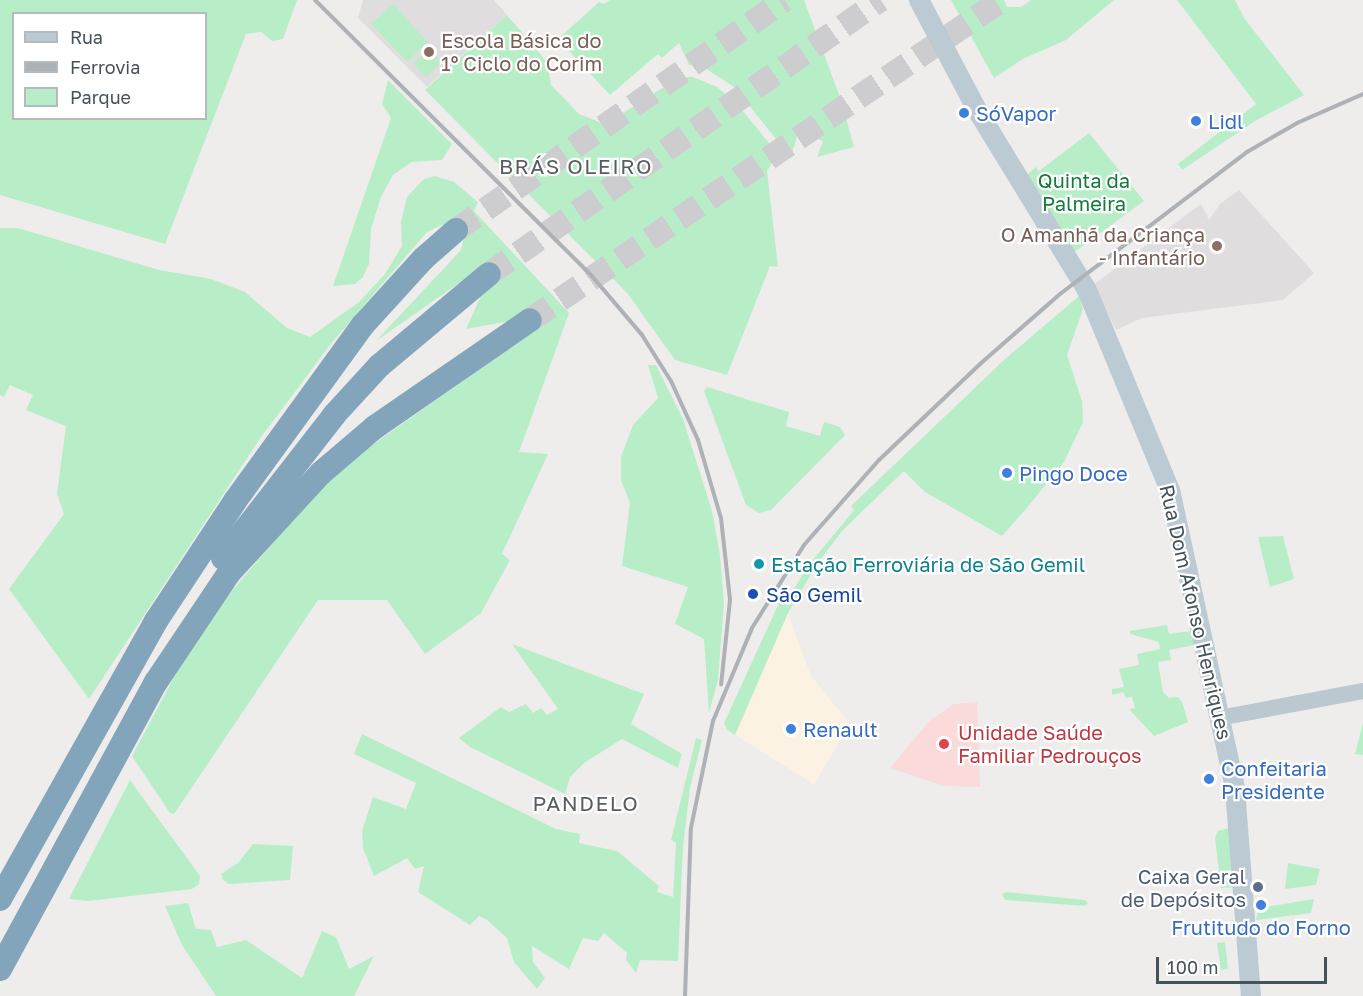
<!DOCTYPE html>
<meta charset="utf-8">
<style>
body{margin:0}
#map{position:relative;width:1363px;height:996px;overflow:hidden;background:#efecec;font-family:"Golos Text",sans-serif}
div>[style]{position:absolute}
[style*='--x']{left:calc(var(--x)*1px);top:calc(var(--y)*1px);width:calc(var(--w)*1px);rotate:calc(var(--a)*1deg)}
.commercial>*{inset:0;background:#fbf2e3}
.education>*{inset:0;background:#e0ddde}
.medical>*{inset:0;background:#fadadb}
.green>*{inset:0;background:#b8eec7}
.motorway-tunnel>*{height:24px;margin-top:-12px;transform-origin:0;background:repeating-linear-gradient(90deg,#cdcdcf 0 24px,transparent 0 36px)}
.tertiary>*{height:16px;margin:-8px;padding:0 8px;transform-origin:8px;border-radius:8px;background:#bcc8cf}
.secondary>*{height:20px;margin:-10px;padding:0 10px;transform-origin:10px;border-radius:10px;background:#bccad4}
.motorway>*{height:24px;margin:-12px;padding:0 12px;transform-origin:12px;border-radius:12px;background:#82a5bc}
.rail>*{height:4px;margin:-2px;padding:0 2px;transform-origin:2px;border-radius:2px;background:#aeb2b7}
.dots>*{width:16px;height:16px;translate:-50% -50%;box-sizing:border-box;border:3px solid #fff;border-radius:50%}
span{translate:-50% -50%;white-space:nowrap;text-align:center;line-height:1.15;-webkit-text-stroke:4.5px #fff;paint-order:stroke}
.education-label{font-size:20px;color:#785e54}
.left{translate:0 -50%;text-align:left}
.right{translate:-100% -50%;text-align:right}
.shop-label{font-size:20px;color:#366cbe}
.park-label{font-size:20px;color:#157a3c}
.culture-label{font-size:20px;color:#0d838f}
.transit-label{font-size:20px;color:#164399}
.street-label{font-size:20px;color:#445259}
.health-label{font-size:20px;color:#be3a42}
.service-label{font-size:20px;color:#4e5e75}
.neighbourhood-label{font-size:21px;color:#585d61;letter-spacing:1.5px}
.legend{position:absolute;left:12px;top:12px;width:195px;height:108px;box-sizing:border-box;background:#fff;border:2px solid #b4babd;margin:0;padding:8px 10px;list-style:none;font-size:18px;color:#445259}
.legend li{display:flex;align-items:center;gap:12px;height:30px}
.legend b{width:30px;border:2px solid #b4babd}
.scale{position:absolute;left:1156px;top:957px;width:171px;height:27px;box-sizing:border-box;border:3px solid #445259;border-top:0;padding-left:8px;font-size:18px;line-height:21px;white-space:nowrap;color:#445259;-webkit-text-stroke:4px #fff;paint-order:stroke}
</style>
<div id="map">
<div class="commercial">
<i style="clip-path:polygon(788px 613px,811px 676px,850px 724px,814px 784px,735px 735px)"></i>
</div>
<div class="education">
<i style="clip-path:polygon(363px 0,494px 0,507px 15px,427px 87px,358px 18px)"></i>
<i style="clip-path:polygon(1239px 190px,1314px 273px,1283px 300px,1142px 318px,1116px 330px,1093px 285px,1201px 204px,1209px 220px,1220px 204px)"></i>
</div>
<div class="medical">
<i style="clip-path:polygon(977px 702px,980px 787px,944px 786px,890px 768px,929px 721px,954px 704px)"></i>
</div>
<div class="green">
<i style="clip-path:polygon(evenodd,0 0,297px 0,283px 39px,272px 41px,261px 32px,246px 34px,165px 244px,0 195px,0 0,14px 14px,206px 14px,206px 118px,14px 118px,14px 14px)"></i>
<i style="clip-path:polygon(610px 0,804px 0,841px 100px,854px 147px,817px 157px,823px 141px,799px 131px,792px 152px,786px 151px,734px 87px,699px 64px,689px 65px,679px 43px,662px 58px,658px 54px,610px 95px,558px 39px,599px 2px,604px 4px)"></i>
<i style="clip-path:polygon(951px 0,1004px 0,1007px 7px,1021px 7px,1031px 0,1114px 0,1066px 40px,1023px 59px,994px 78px)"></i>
<i style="clip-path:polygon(1177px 0,1235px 0,1244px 18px,1304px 95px,1255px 121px,1182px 170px,1178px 164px,1256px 104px)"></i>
<i style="clip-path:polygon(393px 4px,428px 42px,407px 62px,371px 24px)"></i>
<i style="clip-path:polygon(507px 15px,547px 62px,551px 85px,579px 114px,602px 123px,610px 121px,680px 77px,693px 77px,717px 87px,738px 105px,778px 154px,767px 171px,778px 267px,770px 266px,727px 375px,675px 360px,628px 294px,425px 90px)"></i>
<i style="clip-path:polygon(429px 50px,441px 62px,426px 78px,413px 63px)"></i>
<i style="clip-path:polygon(388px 80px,452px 144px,442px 160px,412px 162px,393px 175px,381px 197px,371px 229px,369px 264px,363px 277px,355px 284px,333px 286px,391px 118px,382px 104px)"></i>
<i style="clip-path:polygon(1089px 133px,1144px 201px,1073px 253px,1025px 177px,1036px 167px,1039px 171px)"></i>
<i style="clip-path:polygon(435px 176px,454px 182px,478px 202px,474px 211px,569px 313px,519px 452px,548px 454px,502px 554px,510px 560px,481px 613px,425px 654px,387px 600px,318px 600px,174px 814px,170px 813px,132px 756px,180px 666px,224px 600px,295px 517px,348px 462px,534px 331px,510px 321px,466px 329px,480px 298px,490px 287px,482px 267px,376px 341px,461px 250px,465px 233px,460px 226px,442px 225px,427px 232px,330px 345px,259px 440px,89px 699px,9px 589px,64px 514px,57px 494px,66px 426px,26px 410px,33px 395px,10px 385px,4px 397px,0 395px,0 228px,18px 228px,159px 270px,211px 279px,245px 292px,287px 328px,310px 337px,359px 302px,385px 274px,402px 246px,401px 222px,407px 197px,424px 179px)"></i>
<i style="clip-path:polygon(1079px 296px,1083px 309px,1067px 355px,1082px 401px,1083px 422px,1064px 462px,1026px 509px,1002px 536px,925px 492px,904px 471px,843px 530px,819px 561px,788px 613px,735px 735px,727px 730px,724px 723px,779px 603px,784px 605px,808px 566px,854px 510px,851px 506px,1005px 359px)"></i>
<i style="clip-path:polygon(648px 365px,656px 365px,683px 419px,712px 511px,720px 555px,724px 603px,718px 680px,709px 713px,704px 639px,675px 624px,688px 587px,622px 566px,630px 503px,621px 480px,621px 457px,633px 425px,658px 398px)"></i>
<i style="clip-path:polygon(707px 387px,789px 412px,786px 426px,820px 436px,824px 422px,840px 427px,845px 435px,771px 510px,759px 513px,746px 505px,704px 391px)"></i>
<i style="clip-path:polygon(1283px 536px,1294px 579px,1270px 587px,1258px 537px)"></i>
<i style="clip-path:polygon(1167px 625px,1169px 634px,1191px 631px,1194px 645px,1169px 650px,1171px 660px,1158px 662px,1163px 692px,1169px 698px,1178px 697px,1182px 702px,1188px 722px,1154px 736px,1129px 709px,1135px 708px,1132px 697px,1126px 698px,1123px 692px,1112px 695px,1112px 689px,1124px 687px,1119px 669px,1139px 665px,1137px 654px,1160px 649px,1159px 642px,1130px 634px,1130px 631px)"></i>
<i style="clip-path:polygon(512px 644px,644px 694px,631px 724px,682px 754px,678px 768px,622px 739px,584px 763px,570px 777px,565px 794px,470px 747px,459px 738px,501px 707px,509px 712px,526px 704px,533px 713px,541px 708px,547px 715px,558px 709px)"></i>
<i style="clip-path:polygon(1363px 723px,1363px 755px,1355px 754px)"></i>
<i style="clip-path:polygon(362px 734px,556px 829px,580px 834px,579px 843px,617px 851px,659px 886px,657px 892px,673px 897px,676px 843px,671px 840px,696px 738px,702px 740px,690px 788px,683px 847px,678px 961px,640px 960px,636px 973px,626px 960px,627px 953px,604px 933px,598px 941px,583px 938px,569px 969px,532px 946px,533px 962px,545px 978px,537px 989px,514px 962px,507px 938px,487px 920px,479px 916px,470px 925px,418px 892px,424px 866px,415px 869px,407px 858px,374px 876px,363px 848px,362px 831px,373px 797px,406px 809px,416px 783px,354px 754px)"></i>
<i style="clip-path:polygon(130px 780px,200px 876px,199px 884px,192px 889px,88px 901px,69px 899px)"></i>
<i style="clip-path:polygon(1230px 828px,1236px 887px,1221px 888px,1215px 838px,1218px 831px)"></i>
<i style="clip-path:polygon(253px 844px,293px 846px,290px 880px,229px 884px,223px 880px,221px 874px,238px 863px)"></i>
<i style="clip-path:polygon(1288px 863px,1320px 869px,1316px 885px,1285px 889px)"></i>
<i style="clip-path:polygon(1006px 892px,1085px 900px,1088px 903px,1085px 906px,1005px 900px,1002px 894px)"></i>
<i style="clip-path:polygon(1314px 899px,1311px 913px,1256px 920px,1259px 908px)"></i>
<i style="clip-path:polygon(188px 903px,196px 929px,211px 930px,217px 947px,246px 940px,302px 978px,322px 931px,336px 937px,349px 969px,374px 956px,354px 996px,216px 996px,182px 945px,165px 906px)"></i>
<i style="clip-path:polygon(1225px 942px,1228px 969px,1221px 970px,1217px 943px)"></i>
</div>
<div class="motorway-tunnel">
<i style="--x:456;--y:230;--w:401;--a:-35"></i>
<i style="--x:489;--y:274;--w:478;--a:-35"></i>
<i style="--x:530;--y:320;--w:570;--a:-34.14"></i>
</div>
<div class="tertiary">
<i style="--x:1219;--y:718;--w:147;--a:-10.6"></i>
</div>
<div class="secondary">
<i style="--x:919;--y:0;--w:124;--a:62.2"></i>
<i style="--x:977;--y:110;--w:211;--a:58.6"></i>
<i style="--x:1087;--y:290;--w:217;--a:67.5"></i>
<i style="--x:1170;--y:490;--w:306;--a:77.7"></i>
<i style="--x:1235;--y:789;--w:208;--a:85.6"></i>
</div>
<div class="motorway">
<i style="--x:223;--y:558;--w:182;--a:-52.1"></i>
<i style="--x:335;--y:414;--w:65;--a:-47.5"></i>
<i style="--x:379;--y:366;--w:143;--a:-39.9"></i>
<i style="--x:0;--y:899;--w:319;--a:-60.7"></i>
<i style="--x:156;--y:621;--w:144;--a:-56.6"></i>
<i style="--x:235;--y:501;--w:218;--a:-54"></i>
<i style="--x:363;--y:325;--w:89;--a:-47.7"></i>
<i style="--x:423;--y:259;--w:44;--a:-41.3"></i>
<i style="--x:0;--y:969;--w:327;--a:-61.5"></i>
<i style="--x:156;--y:682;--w:131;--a:-56.2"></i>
<i style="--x:229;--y:573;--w:136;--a:-47.4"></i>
<i style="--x:321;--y:473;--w:71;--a:-40.4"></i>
<i style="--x:375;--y:427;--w:188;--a:-34.6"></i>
</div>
<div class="rail">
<i style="--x:315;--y:0;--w:390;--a:44.9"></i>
<i style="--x:591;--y:275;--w:79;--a:49.6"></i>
<i style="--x:642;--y:335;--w:54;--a:57.8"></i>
<i style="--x:671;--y:381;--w:65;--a:65.4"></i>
<i style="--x:698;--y:440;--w:81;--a:73.6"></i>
<i style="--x:721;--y:518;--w:82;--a:83.7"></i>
<i style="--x:730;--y:600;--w:85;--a:96"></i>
<i style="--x:685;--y:996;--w:168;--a:-88"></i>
<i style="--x:691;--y:828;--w:109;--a:-78.4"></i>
<i style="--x:713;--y:721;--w:101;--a:-67.2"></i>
<i style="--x:752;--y:628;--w:98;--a:-57.9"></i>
<i style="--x:804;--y:545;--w:113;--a:-48.6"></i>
<i style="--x:879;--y:460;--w:139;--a:-43.5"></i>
<i style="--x:980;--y:364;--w:106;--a:-41.2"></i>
<i style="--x:1060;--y:294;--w:235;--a:-37.2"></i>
<i style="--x:1247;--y:152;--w:58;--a:-30.1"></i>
<i style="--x:1297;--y:123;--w:72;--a:-23.7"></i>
</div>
<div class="dots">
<i style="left:429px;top:52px;background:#8d6e63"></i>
<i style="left:964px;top:113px;background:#3f7fe0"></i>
<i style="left:1196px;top:121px;background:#3f7fe0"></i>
<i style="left:1217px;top:246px;background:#8d6e63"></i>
<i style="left:1007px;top:473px;background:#3f7fe0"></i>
<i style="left:759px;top:564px;background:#0f9aa8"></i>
<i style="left:753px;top:594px;background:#1a4fb4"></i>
<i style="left:791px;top:729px;background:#3f7fe0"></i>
<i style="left:944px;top:744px;background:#e0444e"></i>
<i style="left:1209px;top:779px;background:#3f7fe0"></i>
<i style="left:1258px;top:887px;background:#5c6f8a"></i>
<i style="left:1261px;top:905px;background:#3f7fe0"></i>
</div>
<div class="education-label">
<span class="left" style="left:441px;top:52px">Escola Básica do<br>1º Ciclo do Corim</span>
<span class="right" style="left:1205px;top:246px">O Amanhã da Criança<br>- Infantário</span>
</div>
<div class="shop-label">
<span class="left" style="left:976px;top:113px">SóVapor</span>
<span class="left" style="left:1208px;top:121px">Lidl</span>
<span class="left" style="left:1019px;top:473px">Pingo Doce</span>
<span class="left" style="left:803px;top:729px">Renault</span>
<span class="left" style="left:1221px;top:780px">Confeitaria<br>Presidente</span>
<span style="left:1261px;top:927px">Frutitudo do Forno</span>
</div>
<div class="park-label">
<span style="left:1084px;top:192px">Quinta da<br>Palmeira</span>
</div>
<div class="culture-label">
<span class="left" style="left:771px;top:564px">Estação Ferroviária de São Gemil</span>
</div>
<div class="transit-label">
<span class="left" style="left:766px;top:594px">São Gemil</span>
</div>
<div class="street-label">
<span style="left:1196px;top:612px;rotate:77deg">Rua Dom Afonso Henriques</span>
</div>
<div class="health-label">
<span class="left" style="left:958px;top:744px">Unidade Saúde<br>Familiar Pedrouços</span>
</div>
<div class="service-label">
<span class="right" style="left:1246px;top:888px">Caixa Geral<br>de Depósitos</span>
</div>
<div class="neighbourhood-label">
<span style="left:576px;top:166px">BRÁS OLEIRO</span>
<span style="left:586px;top:803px">PANDELO</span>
</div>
<ul class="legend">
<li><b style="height:8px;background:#bccad4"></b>Rua</li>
<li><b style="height:8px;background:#aeb2b7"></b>Ferrovia</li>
<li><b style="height:16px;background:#b8eec7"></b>Parque</li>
</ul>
<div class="scale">100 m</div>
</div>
